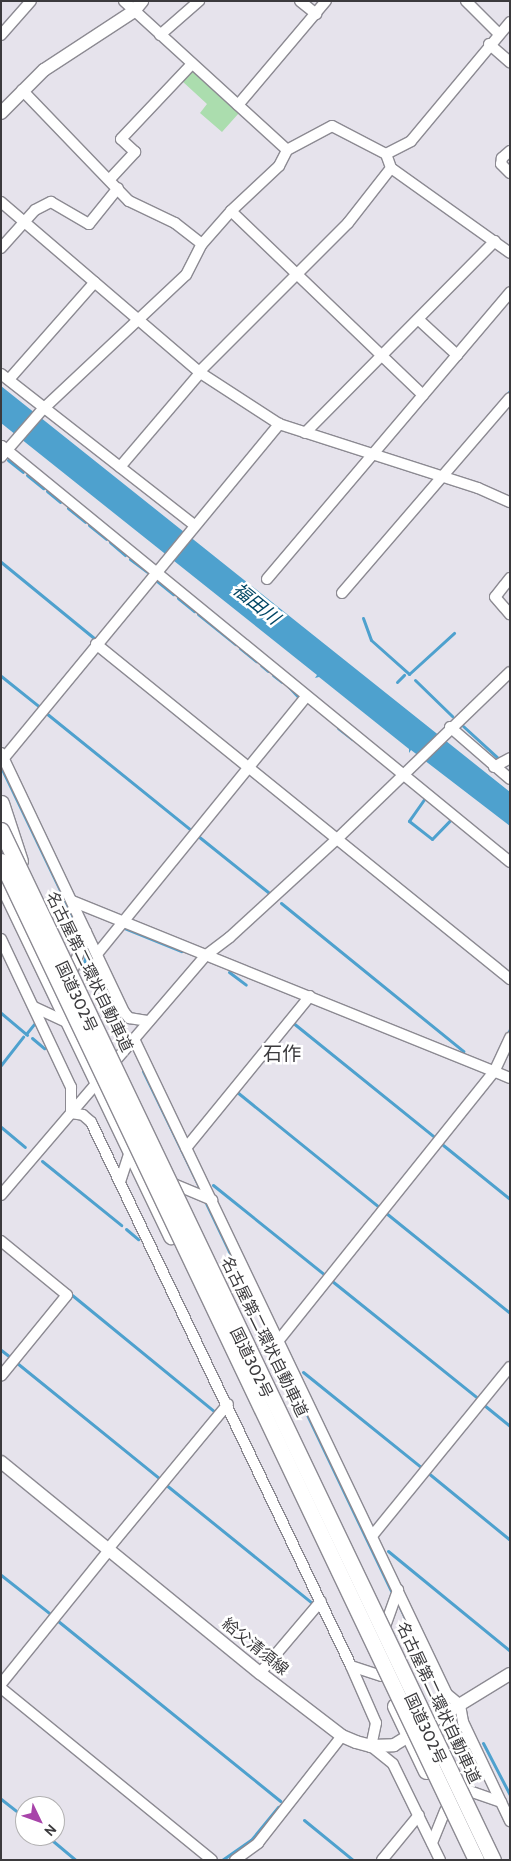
<!DOCTYPE html>
<meta charset="utf-8">
<style>
body{margin:0}
#map{position:relative;width:511px;height:1861px;overflow:hidden;background:#e6e3ec;font-family:Cabin,"Noto Sans JP",sans-serif}
div>[style]{position:absolute}
[style*='--x']{left:calc(var(--x)*1px);top:calc(var(--y)*1px);width:calc(var(--w)*1px);rotate:calc(var(--a)*1deg)}
.green>*{inset:0;background:#abddae}
.water>*{inset:0;background:#4ea1ce}
.stream>*{height:3px;margin:-1.5px;padding:0 1.5px;transform-origin:1.5px;border-radius:1.5px;background:#4ea1ce}
.roads{filter:drop-shadow(1px 0 #8c8a92) drop-shadow(-1px 0 #8c8a92) drop-shadow(0 1px #8c8a92) drop-shadow(0 -1px #8c8a92)}
.minor>*{height:10px;margin:-5px;padding:0 5px;transform-origin:5px;border-radius:5px;background:#fff}
.major>*{height:12px;margin:-6px;padding:0 6px;transform-origin:6px;border-radius:6px;background:#fff}
.highway>*{height:15px;margin:-7.5px;padding:0 7.5px;transform-origin:7.5px;border-radius:7.5px;background:#fff}
.bridges{filter:drop-shadow(1px 0 #8c8a92) drop-shadow(-1px 0 #8c8a92) drop-shadow(0 1px #8c8a92) drop-shadow(0 -1px #8c8a92)}
.highway-bridge>*{height:15px;margin:-7.5px;padding:0 7.5px;transform-origin:7.5px;border-radius:7.5px;background:#fff}
span{translate:-50% -50%;white-space:nowrap;text-align:center;line-height:1.15;-webkit-text-stroke:5px #fff;paint-order:stroke}
.street-label{font-size:16px;color:#3b3a3d}
.water-label{font-size:18px;color:#004664;font-style:italic}
.quarter-label{font-size:19px;color:#3b3a3d}
.frame{position:absolute;inset:0;border:2px solid #3b3a3d;pointer-events:none}
.north{position:absolute;left:15px;top:1796px;width:50px;height:50px;box-sizing:border-box;background:#fff;border:1px solid #b1b0b1;border-radius:50%;rotate:132deg;font-size:14px;font-weight:700;line-height:20px;text-align:center;color:#3b3a3d}
.north::after{content:'';display:block;margin:auto;width:18px;height:22px;background:#a844aa;clip-path:polygon(50% 0,100% 100%,50% 72%,0 100%)}
</style>
<div id="map">
<div class="green">
<div style="clip-path:polygon(192px 70px,239px 113px,222px 132px,200px 113px,207px 104px,182px 81px)"></div>
</div>
<div class="water">
<div style="clip-path:polygon(1px 386px,510px 792px,510px 826px,411px 750px,409px 753px,409px 749px,319px 677px,315px 678px,317px 675px,1px 423px)"></div>
</div>
<div class="stream">
<div style="--x:507;--y:394;--w:4;--a:-45"></div>
<div style="--x:8;--y:460;--w:19;--a:39"></div>
<div style="--x:27;--y:475;--w:21;--a:39"></div>
<div style="--x:47;--y:491;--w:17;--a:40"></div>
<div style="--x:68;--y:508;--w:22;--a:39"></div>
<div style="--x:89;--y:525;--w:22;--a:39"></div>
<div style="--x:110;--y:542;--w:20;--a:41"></div>
<div style="--x:130;--y:559;--w:21;--a:37"></div>
<div style="--x:1;--y:562;--w:122;--a:39.3"></div>
<div style="--x:157;--y:581;--w:21;--a:39"></div>
<div style="--x:178;--y:598;--w:21;--a:39"></div>
<div style="--x:198;--y:614;--w:48;--a:39"></div>
<div style="--x:363;--y:618;--w:23;--a:70"></div>
<div style="--x:371;--y:640;--w:51;--a:41.8"></div>
<div style="--x:409;--y:674;--w:61;--a:-42.3"></div>
<div style="--x:240;--y:648;--w:21;--a:39"></div>
<div style="--x:261;--y:665;--w:9;--a:41"></div>
<div style="--x:273;--y:675;--w:11;--a:38"></div>
<div style="--x:1;--y:676;--w:51;--a:38.7"></div>
<div style="--x:415;--y:680;--w:52;--a:44.2"></div>
<div style="--x:397;--y:682;--w:10;--a:-45"></div>
<div style="--x:288;--y:686;--w:16;--a:47"></div>
<div style="--x:46;--y:713;--w:188;--a:38.9"></div>
<div style="--x:463;--y:726;--w:49;--a:42.5"></div>
<div style="--x:338;--y:728;--w:18;--a:38"></div>
<div style="--x:1;--y:767;--w:185;--a:64.4"></div>
<div style="--x:425;--y:798;--w:28;--a:125"></div>
<div style="--x:409;--y:821;--w:29;--a:38"></div>
<div style="--x:432;--y:839;--w:28;--a:-46"></div>
<div style="--x:198;--y:836;--w:90;--a:38.7"></div>
<div style="--x:281;--y:903;--w:235;--a:39.1"></div>
<div style="--x:122;--y:927;--w:64;--a:22.1"></div>
<div style="--x:88;--y:948;--w:15;--a:62"></div>
<div style="--x:84;--y:962;--w:14;--a:-73"></div>
<div style="--x:229;--y:972;--w:21;--a:37"></div>
<div style="--x:1;--y:1013;--w:34;--a:40"></div>
<div style="--x:292;--y:1022;--w:186;--a:38.9"></div>
<div style="--x:26;--y:1034;--w:13;--a:-51"></div>
<div style="--x:32;--y:1038;--w:16;--a:40"></div>
<div style="--x:506;--y:1038;--w:10;--a:-66"></div>
<div style="--x:1;--y:1065;--w:36;--a:-52"></div>
<div style="--x:143;--y:1071;--w:131;--a:64.2"></div>
<div style="--x:237;--y:1092;--w:184;--a:39"></div>
<div style="--x:1;--y:1127;--w:31;--a:40"></div>
<div style="--x:443;--y:1145;--w:86;--a:38.9"></div>
<div style="--x:42;--y:1161;--w:102;--a:39"></div>
<div style="--x:213;--y:1185;--w:145;--a:38.8"></div>
<div style="--x:206;--y:1203;--w:429;--a:64.5"></div>
<div style="--x:386;--y:1213;--w:159;--a:38.9"></div>
<div style="--x:126;--y:1229;--w:16;--a:40"></div>
<div style="--x:332;--y:1281;--w:189;--a:38.8"></div>
<div style="--x:72;--y:1295;--w:185;--a:39.3"></div>
<div style="--x:1;--y:1350;--w:11;--a:38"></div>
<div style="--x:17;--y:1363;--w:184;--a:39"></div>
<div style="--x:303;--y:1372;--w:154;--a:38.9"></div>
<div style="--x:484;--y:1405;--w:33;--a:39"></div>
<div style="--x:427;--y:1472;--w:107;--a:39.3"></div>
<div style="--x:165;--y:1484;--w:191;--a:39"></div>
<div style="--x:388;--y:1551;--w:158;--a:39.3"></div>
<div style="--x:1;--y:1575;--w:66;--a:38.3"></div>
<div style="--x:399;--y:1605;--w:99;--a:65"></div>
<div style="--x:58;--y:1621;--w:286;--a:39"></div>
<div style="--x:483;--y:1743;--w:59;--a:62.6"></div>
<div style="--x:1;--y:1799;--w:31;--a:38"></div>
<div style="--x:304;--y:1820;--w:63;--a:39.2"></div>
<div style="--x:47;--y:1836;--w:38;--a:40"></div>
<div style="--x:222;--y:1860;--w:35;--a:-35"></div>
<div style="--x:251;--y:1840;--w:43;--a:-50.7"></div>
</div>
<div class="roads">
<div class="minor">
<div style="--x:124;--y:1;--w:221;--a:42.4"></div>
<div style="--x:300;--y:1;--w:21;--a:39"></div>
<div style="--x:466;--y:1;--w:45;--a:45"></div>
<div style="--x:1;--y:35;--w:45;--a:-48.6"></div>
<div style="--x:160;--y:35;--w:52;--a:-41.1"></div>
<div style="--x:489;--y:44;--w:28;--a:41"></div>
<div style="--x:22;--y:90;--w:154;--a:46.1"></div>
<div style="--x:129;--y:201;--w:51;--a:25.6"></div>
<div style="--x:175;--y:223;--w:34;--a:38"></div>
<div style="--x:238;--y:105;--w:136;--a:-49.8"></div>
<div style="--x:510;--y:151;--w:11;--a:139"></div>
<div style="--x:502;--y:158;--w:6;--a:99"></div>
<div style="--x:501;--y:164;--w:13;--a:45"></div>
<div style="--x:386;--y:154;--w:28;--a:-27"></div>
<div style="--x:411;--y:141;--w:155;--a:-50.2"></div>
<div style="--x:391;--y:168;--w:146;--a:35.5"></div>
<div style="--x:110;--y:179;--w:37;--a:-47"></div>
<div style="--x:135;--y:152;--w:19;--a:-137"></div>
<div style="--x:121;--y:139;--w:103;--a:-46.6"></div>
<div style="--x:1;--y:202;--w:261;--a:40.6"></div>
<div style="--x:199;--y:372;--w:95;--a:33"></div>
<div style="--x:279;--y:424;--w:209;--a:17.8"></div>
<div style="--x:478;--y:488;--w:35;--a:24"></div>
<div style="--x:231;--y:211;--w:266;--a:43.8"></div>
<div style="--x:1;--y:248;--w:51;--a:-48.2"></div>
<div style="--x:35;--y:210;--w:18;--a:-27"></div>
<div style="--x:51;--y:202;--w:44;--a:30.1"></div>
<div style="--x:89;--y:224;--w:46;--a:-51.1"></div>
<div style="--x:419;--y:320;--w:52;--a:42.6"></div>
<div style="--x:1;--y:374;--w:245;--a:38"></div>
<div style="--x:12;--y:376;--w:125;--a:-48.6"></div>
<div style="--x:305;--y:433;--w:270;--a:-45.3"></div>
<div style="--x:2;--y:446;--w:657;--a:39.31"></div>
<div style="--x:1;--y:457;--w:62;--a:-48.9"></div>
<div style="--x:42;--y:410;--w:197;--a:-43.2"></div>
<div style="--x:186;--y:275;--w:35;--a:-63"></div>
<div style="--x:202;--y:244;--w:44;--a:-48.7"></div>
<div style="--x:231;--y:211;--w:66;--a:-43.2"></div>
<div style="--x:279;--y:166;--w:18;--a:-63"></div>
<div style="--x:287;--y:150;--w:51;--a:-28.1"></div>
<div style="--x:332;--y:126;--w:61;--a:27.4"></div>
<div style="--x:386;--y:154;--w:15;--a:70"></div>
<div style="--x:391;--y:168;--w:70;--a:128"></div>
<div style="--x:348;--y:223;--w:211;--a:135"></div>
<div style="--x:120;--y:467;--w:123;--a:-49.6"></div>
<div style="--x:510;--y:578;--w:24;--a:128"></div>
<div style="--x:495;--y:597;--w:23;--a:49"></div>
<div style="--x:267;--y:579;--w:376;--a:-49.7"></div>
<div style="--x:342;--y:593;--w:257;--a:-49.3"></div>
<div style="--x:96;--y:644;--w:533;--a:38.98"></div>
<div style="--x:450;--y:727;--w:79;--a:40.9"></div>
<div style="--x:1;--y:753;--w:287;--a:64.6"></div>
<div style="--x:124;--y:1012;--w:8;--a:50"></div>
<div style="--x:129;--y:1018;--w:20;--a:9"></div>
<div style="--x:4;--y:758;--w:433;--a:-50.5"></div>
<div style="--x:494;--y:767;--w:18;--a:-29"></div>
<div style="--x:72;--y:901;--w:472;--a:22"></div>
<div style="--x:1;--y:939;--w:164;--a:64.7"></div>
<div style="--x:71;--y:1087;--w:26;--a:90"></div>
<div style="--x:71;--y:1113;--w:12;--a:9"></div>
<div style="--x:83;--y:1115;--w:11;--a:41"></div>
<div style="--x:91;--y:1122;--w:603;--a:64.45"></div>
<div style="--x:351;--y:1666;--w:62;--a:66.3"></div>
<div style="--x:376;--y:1723;--w:24;--a:102"></div>
<div style="--x:371;--y:1746;--w:28;--a:39"></div>
<div style="--x:393;--y:1764;--w:107;--a:63.9"></div>
<div style="--x:97;--y:954;--w:331;--a:-50.9"></div>
<div style="--x:70;--y:978;--w:49;--a:-70.8"></div>
<div style="--x:34;--y:1007;--w:38;--a:25"></div>
<div style="--x:134;--y:1039;--w:726;--a:64.46"></div>
<div style="--x:447;--y:1694;--w:17;--a:40"></div>
<div style="--x:460;--y:1705;--w:17;--a:80"></div>
<div style="--x:463;--y:1722;--w:110;--a:64.6"></div>
<div style="--x:110;--y:1067;--w:146;--a:-49.4"></div>
<div style="--x:205;--y:956;--w:31;--a:-37"></div>
<div style="--x:230;--y:937;--w:145;--a:-42.5"></div>
<div style="--x:337;--y:839;--w:240;--a:-44"></div>
<div style="--x:186;--y:1148;--w:196;--a:-50.8"></div>
<div style="--x:120;--y:1182;--w:33;--a:-72"></div>
<div style="--x:169;--y:1182;--w:47;--a:22.7"></div>
<div style="--x:1;--y:1195;--w:154;--a:-49.5"></div>
<div style="--x:1;--y:1241;--w:85;--a:39.3"></div>
<div style="--x:67;--y:1295;--w:104;--a:129.2"></div>
<div style="--x:279;--y:1340;--w:344;--a:-51.3"></div>
<div style="--x:494;--y:1072;--w:38;--a:-65"></div>
<div style="--x:372;--y:1536;--w:218;--a:-50.8"></div>
<div style="--x:108;--y:1549;--w:188;--a:-50.4"></div>
<div style="--x:383;--y:1632;--w:45;--a:-70.3"></div>
<div style="--x:351;--y:1666;--w:32;--a:18"></div>
<div style="--x:260;--y:1673;--w:94;--a:-49.7"></div>
<div style="--x:1;--y:1684;--w:172;--a:-51.1"></div>
<div style="--x:1;--y:1688;--w:272;--a:39.2"></div>
<div style="--x:455;--y:1786;--w:49;--a:19.2"></div>
<div style="--x:432;--y:1843;--w:35;--a:-68"></div>
<div style="--x:235;--y:1860;--w:29;--a:-36"></div>
<div style="--x:258;--y:1843;--w:136;--a:-51.9"></div>
<div style="--x:382;--y:1860;--w:58;--a:-50.6"></div>
</div>
<div class="major">
<div style="--x:1;--y:113;--w:61;--a:-45"></div>
<div style="--x:44;--y:70;--w:108;--a:-33.2"></div>
<div style="--x:134;--y:11;--w:13;--a:-51"></div>
<div style="--x:1;--y:1462;--w:334;--a:39.2"></div>
<div style="--x:260;--y:1673;--w:103;--a:37.5"></div>
<div style="--x:342;--y:1736;--w:15;--a:23"></div>
<div style="--x:356;--y:1742;--w:16;--a:15"></div>
<div style="--x:371;--y:1746;--w:23;--a:-2"></div>
<div style="--x:394;--y:1745;--w:136;--a:-31.5"></div>
</div>
<div class="highway">
<div style="--x:1;--y:803;--w:61;--a:71.9"></div>
<div style="--x:1;--y:881;--w:394;--a:64.4"></div>
<div style="--x:395;--y:1706;--w:72;--a:64.5"></div>
</div>
</div>
<div class="bridges">
<div class="highway-bridge">
<div style="--x:1;--y:830;--w:1141;--a:64.47"></div>
<div style="--x:1;--y:861;--w:1106;--a:64.57"></div>
</div>
</div>
<div class="street-label">
<span style="left:89px;top:972px;rotate:64deg">名古屋第二環状自動車道</span>
<span style="left:76px;top:997px;rotate:65deg">国道302号</span>
<span style="left:264px;top:1337px;rotate:64deg">名古屋第二環状自動車道</span>
<span style="left:251px;top:1363px;rotate:64deg">国道302号</span>
<span style="left:255px;top:1647px;rotate:39deg">給父清須線</span>
<span style="left:438px;top:1703px;rotate:65deg">名古屋第二環状自動車道</span>
<span style="left:425px;top:1729px;rotate:65deg">国道302号</span>
</div>
<div class="water-label">
<span style="left:256px;top:604px;rotate:39deg">福田川</span>
</div>
<div class="quarter-label">
<span style="left:282px;top:1054px">石作</span>
</div>
<div class="frame"></div>
<div class="north">N</div>
</div>
